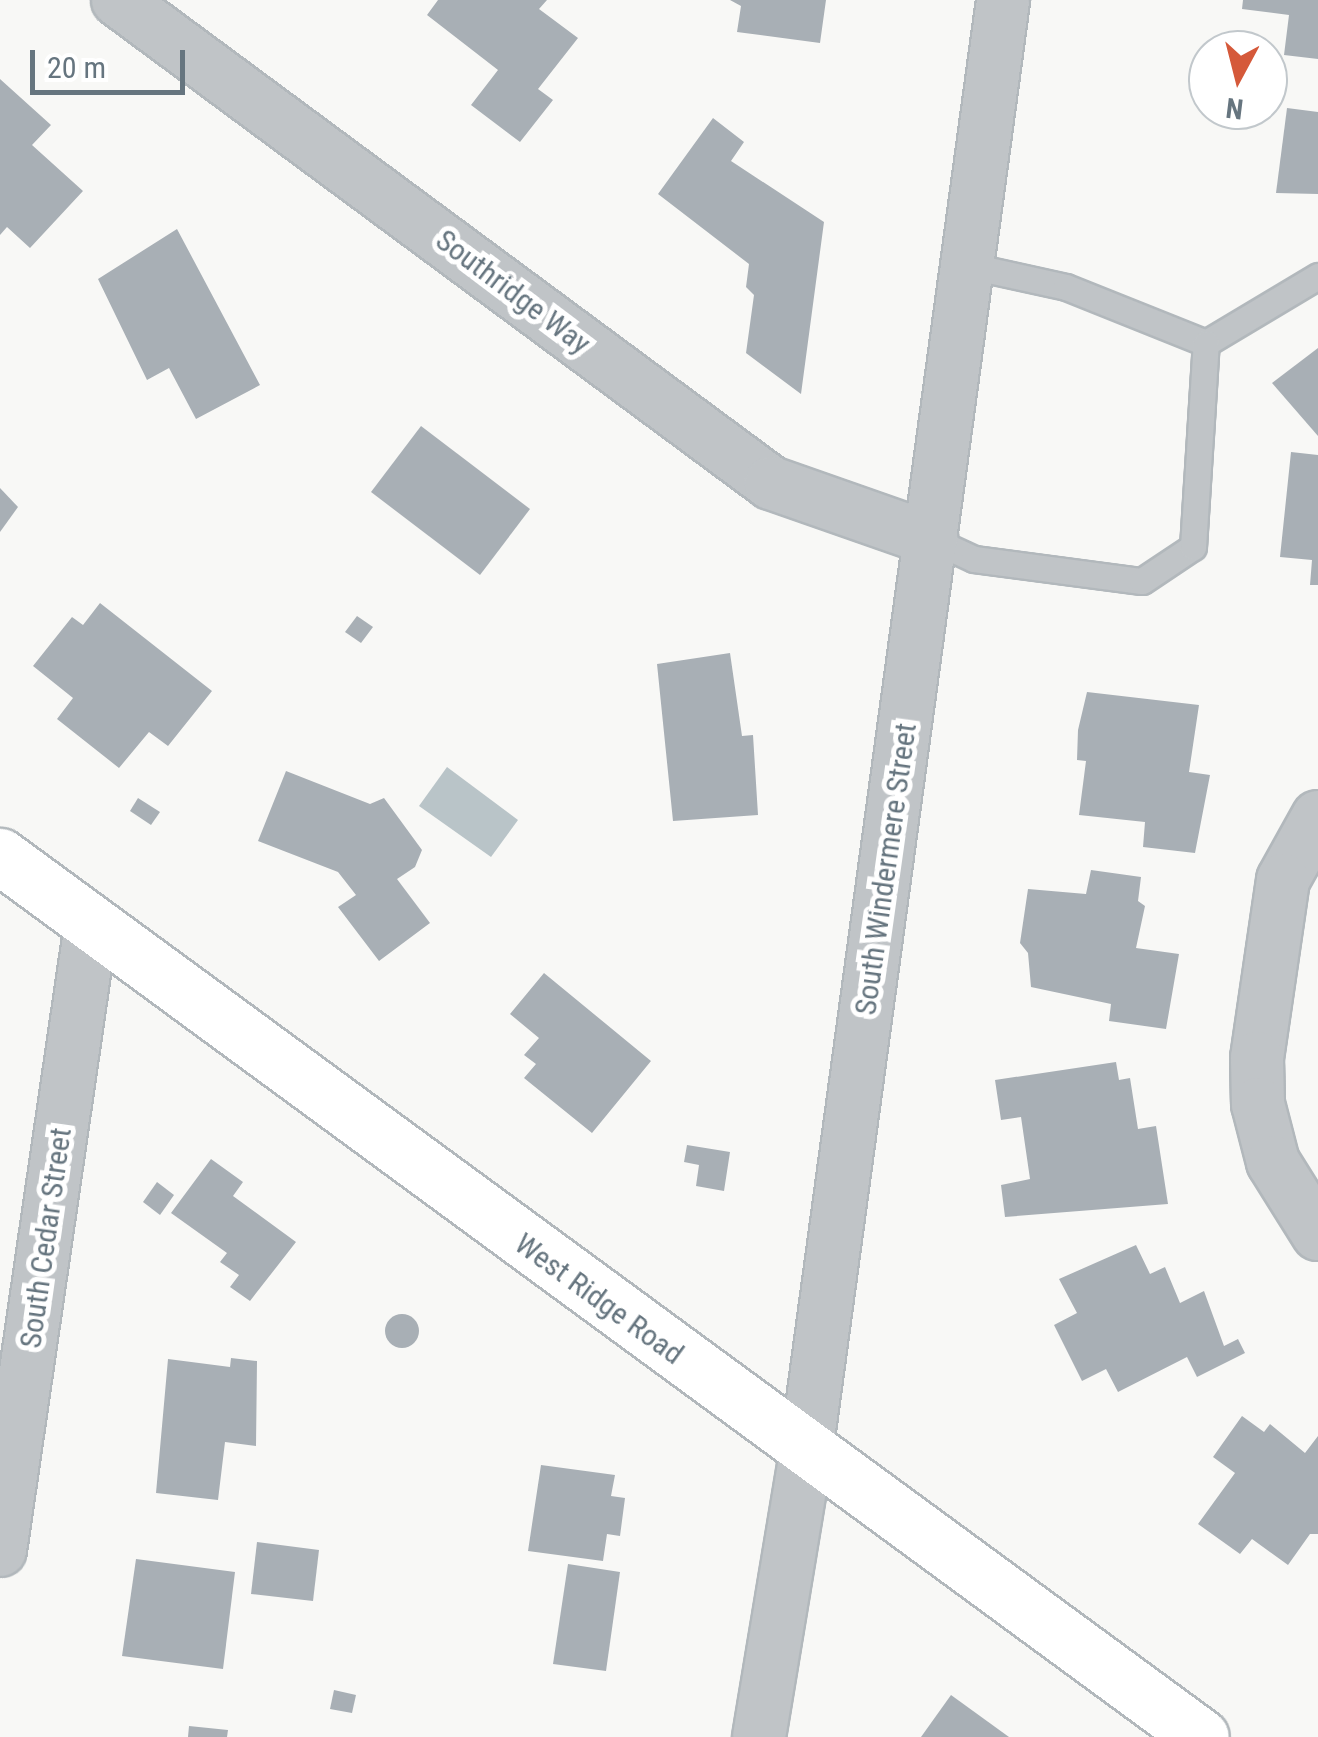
<!DOCTYPE html>
<style>
body{margin:0}
#map{position:relative;width:1318px;height:1737px;overflow:hidden;background:#f8f8f6;font-family:"Roboto Condensed",sans-serif}
div>[style]{position:absolute}
[style*='--x']{left:calc(var(--x)*1px);top:calc(var(--y)*1px);width:calc(var(--w)*1px);rotate:calc(var(--a)*1deg)}
.water>*{inset:0;background:#b9c4c8}
.building>*{inset:0;background:#a8afb5}
.round{border-radius:50%}
.roads{filter:drop-shadow(2px 0 #b2b8bc) drop-shadow(-2px 0 #b2b8bc) drop-shadow(0 2px #b2b8bc) drop-shadow(0 -2px #b2b8bc)}
.lane>*{height:25px;margin:-12.5px;padding:0 12.5px;transform-origin:12.5px;border-radius:12.5px;background:#c0c4c7}
.street>*{height:52px;margin:-26px;padding:0 26px;transform-origin:26px;border-radius:26px;background:#c0c4c7}
.secondary>*{height:55px;margin:-27.5px;padding:0 27.5px;transform-origin:27.5px;border-radius:27.5px;background:#fff}
span{translate:-50% -50%;white-space:nowrap;text-align:center;line-height:1.15;-webkit-text-stroke:10px #fff;paint-order:stroke}
.street-label{font-size:30px;color:#66757f}
.north{position:absolute;left:1188px;top:30px;width:100px;height:100px;box-sizing:border-box;background:#fff;border:2px solid #c2c8cc;border-radius:50%;rotate:187deg;font-size:28px;font-weight:700;line-height:40px;text-align:center;color:#66757f}
.north::after{content:'';display:block;margin:auto;width:35px;height:45px;background:#d5593a;clip-path:polygon(50% 0,100% 100%,50% 72%,0 100%)}
.scale{position:absolute;left:30px;top:50px;width:155px;height:45px;box-sizing:border-box;border:5px solid #66757f;border-top:0;padding-left:12px;font-size:30px;line-height:35px;white-space:nowrap;color:#66757f;-webkit-text-stroke:8px #fff;paint-order:stroke}
</style>
<div id="map">
<div class="water">
<div style="clip-path:polygon(447px 767px,518px 820px,491px 857px,419px 806px)"></div>
</div>
<div class="building">
<div style="clip-path:polygon(438px 0,547px 0,539px 9px,578px 38px,538px 89px,553px 100px,520px 142px,471px 105px,498px 70px,427px 15px)"></div>
<div style="clip-path:polygon(730px 0,826px 0,820px 43px,737px 32px,741px 6px)"></div>
<div style="clip-path:polygon(1243px 0,1318px 0,1318px 59px,1284px 55px,1289px 15px,1242px 9px)"></div>
<div style="clip-path:polygon(0 79px,51px 125px,32px 145px,83px 191px,30px 248px,7px 227px,0 235px)"></div>
<div style="clip-path:polygon(1287px 108px,1318px 112px,1318px 194px,1276px 193px)"></div>
<div style="clip-path:polygon(713px 118px,744px 142px,731px 161px,824px 222px,801px 394px,746px 353px,754px 295px,746px 287px,749px 264px,658px 194px)"></div>
<div style="clip-path:polygon(177px 229px,260px 385px,196px 419px,169px 368px,147px 380px,98px 279px)"></div>
<div style="clip-path:polygon(1318px 348px,1318px 436px,1272px 383px)"></div>
<div style="clip-path:polygon(421px 426px,530px 509px,480px 575px,371px 492px)"></div>
<div style="clip-path:polygon(1291px 452px,1318px 455px,1318px 585px,1310px 585px,1312px 560px,1280px 557px)"></div>
<div style="clip-path:polygon(0 488px,18px 507px,0 532px)"></div>
<div style="clip-path:polygon(100px 603px,212px 691px,168px 746px,149px 732px,119px 768px,57px 719px,73px 698px,33px 666px,72px 617px,83px 625px)"></div>
<div style="clip-path:polygon(357px 616px,373px 627px,361px 643px,345px 632px)"></div>
<div style="clip-path:polygon(730px 653px,742px 736px,753px 735px,758px 815px,673px 821px,657px 664px)"></div>
<div style="clip-path:polygon(1087px 692px,1199px 705px,1189px 772px,1210px 775px,1195px 853px,1143px 847px,1145px 822px,1079px 815px,1086px 761px,1077px 760px,1078px 730px)"></div>
<div style="clip-path:polygon(286px 771px,370px 804px,384px 798px,422px 850px,415px 867px,397px 879px,430px 923px,379px 961px,338px 907px,356px 895px,338px 872px,258px 841px)"></div>
<div style="clip-path:polygon(138px 798px,160px 812px,151px 825px,130px 811px)"></div>
<div style="clip-path:polygon(1091px 870px,1141px 877px,1138px 901px,1145px 906px,1136px 948px,1179px 954px,1166px 1029px,1109px 1021px,1111px 1004px,1031px 987px,1028px 953px,1020px 943px,1028px 889px,1086px 894px)"></div>
<div style="clip-path:polygon(544px 973px,651px 1061px,592px 1133px,524px 1078px,536px 1064px,524px 1055px,539px 1038px,510px 1014px)"></div>
<div style="clip-path:polygon(1116px 1062px,1119px 1080px,1130px 1078px,1138px 1129px,1156px 1126px,1168px 1204px,1005px 1217px,1001px 1185px,1030px 1179px,1021px 1117px,1001px 1120px,995px 1080px)"></div>
<div style="clip-path:polygon(687px 1145px,730px 1152px,724px 1191px,696px 1186px,699px 1165px,684px 1162px)"></div>
<div style="clip-path:polygon(211px 1159px,243px 1182px,233px 1196px,296px 1242px,250px 1301px,230px 1287px,239px 1275px,220px 1262px,227px 1253px,171px 1213px)"></div>
<div style="clip-path:polygon(157px 1182px,174px 1195px,160px 1215px,143px 1202px)"></div>
<div style="clip-path:polygon(1136px 1245px,1150px 1274px,1165px 1267px,1180px 1303px,1204px 1291px,1224px 1346px,1238px 1339px,1245px 1353px,1197px 1377px,1187px 1357px,1118px 1392px,1106px 1369px,1082px 1381px,1054px 1325px,1077px 1313px,1059px 1279px)"></div>
<div class="round" style="left:385px;top:1314px;width:34px;height:34px"></div>
<div style="clip-path:polygon(231px 1358px,257px 1361px,256px 1446px,225px 1442px,218px 1500px,156px 1493px,168px 1359px,230px 1367px)"></div>
<div style="clip-path:polygon(1242px 1416px,1264px 1432px,1270px 1424px,1305px 1453px,1318px 1436px,1318px 1534px,1310px 1534px,1288px 1565px,1252px 1539px,1240px 1554px,1198px 1524px,1235px 1473px,1213px 1457px)"></div>
<div style="clip-path:polygon(541px 1465px,615px 1475px,611px 1496px,625px 1498px,620px 1536px,607px 1534px,603px 1561px,528px 1551px)"></div>
<div style="clip-path:polygon(257px 1542px,319px 1550px,313px 1601px,251px 1594px)"></div>
<div style="clip-path:polygon(136px 1559px,235px 1572px,223px 1669px,122px 1656px)"></div>
<div style="clip-path:polygon(568px 1564px,620px 1572px,606px 1671px,553px 1664px)"></div>
<div style="clip-path:polygon(334px 1690px,356px 1695px,352px 1713px,330px 1709px)"></div>
<div style="clip-path:polygon(951px 1695px,1009px 1737px,921px 1737px)"></div>
<div style="clip-path:polygon(189px 1726px,228px 1730px,227px 1737px,188px 1737px)"></div>
</div>
<div class="roads">
<div class="lane">
<div style="--x:966;--y:265;--w:102;--a:12.4"></div>
<div style="--x:1066;--y:287;--w:151;--a:21.8"></div>
<div style="--x:1206;--y:343;--w:131;--a:-30.9"></div>
<div style="--x:931;--y:539;--w:47;--a:24.9"></div>
<div style="--x:974;--y:559;--w:169;--a:7.5"></div>
<div style="--x:1142;--y:581;--w:61;--a:-33.7"></div>
<div style="--x:1193;--y:547;--w:204;--a:-86.4"></div>
</div>
<div class="street">
<div style="--x:118;--y:0;--w:812;--a:36.49"></div>
<div style="--x:771;--y:483;--w:170;--a:19.3"></div>
<div style="--x:1318;--y:817;--w:72;--a:119.1"></div>
<div style="--x:1283;--y:880;--w:180;--a:98.3"></div>
<div style="--x:1257;--y:1058;--w:46;--a:88.8"></div>
<div style="--x:1258;--y:1104;--w:60;--a:75.5"></div>
<div style="--x:1273;--y:1162;--w:85;--a:58"></div>
<div style="--x:0;--y:1550;--w:632;--a:-81.72"></div>
<div style="--x:759;--y:1737;--w:289;--a:-80.6"></div>
<div style="--x:806;--y:1452;--w:1465;--a:-82.27"></div>
</div>
<div class="secondary">
<div style="--x:0;--y:856;--w:1489;--a:36.26"></div>
</div>
</div>
<div class="street-label">
<span style="left:513px;top:292px;rotate:37deg">Southridge Way</span>
<span style="left:886px;top:869px;rotate:-82deg">South Windermere Street</span>
<span style="left:46px;top:1238px;rotate:-82deg">South Cedar Street</span>
<span style="left:599px;top:1299px;rotate:36deg">West Ridge Road</span>
</div>
<div class="north">N</div>
<div class="scale">20 m</div>
</div>
